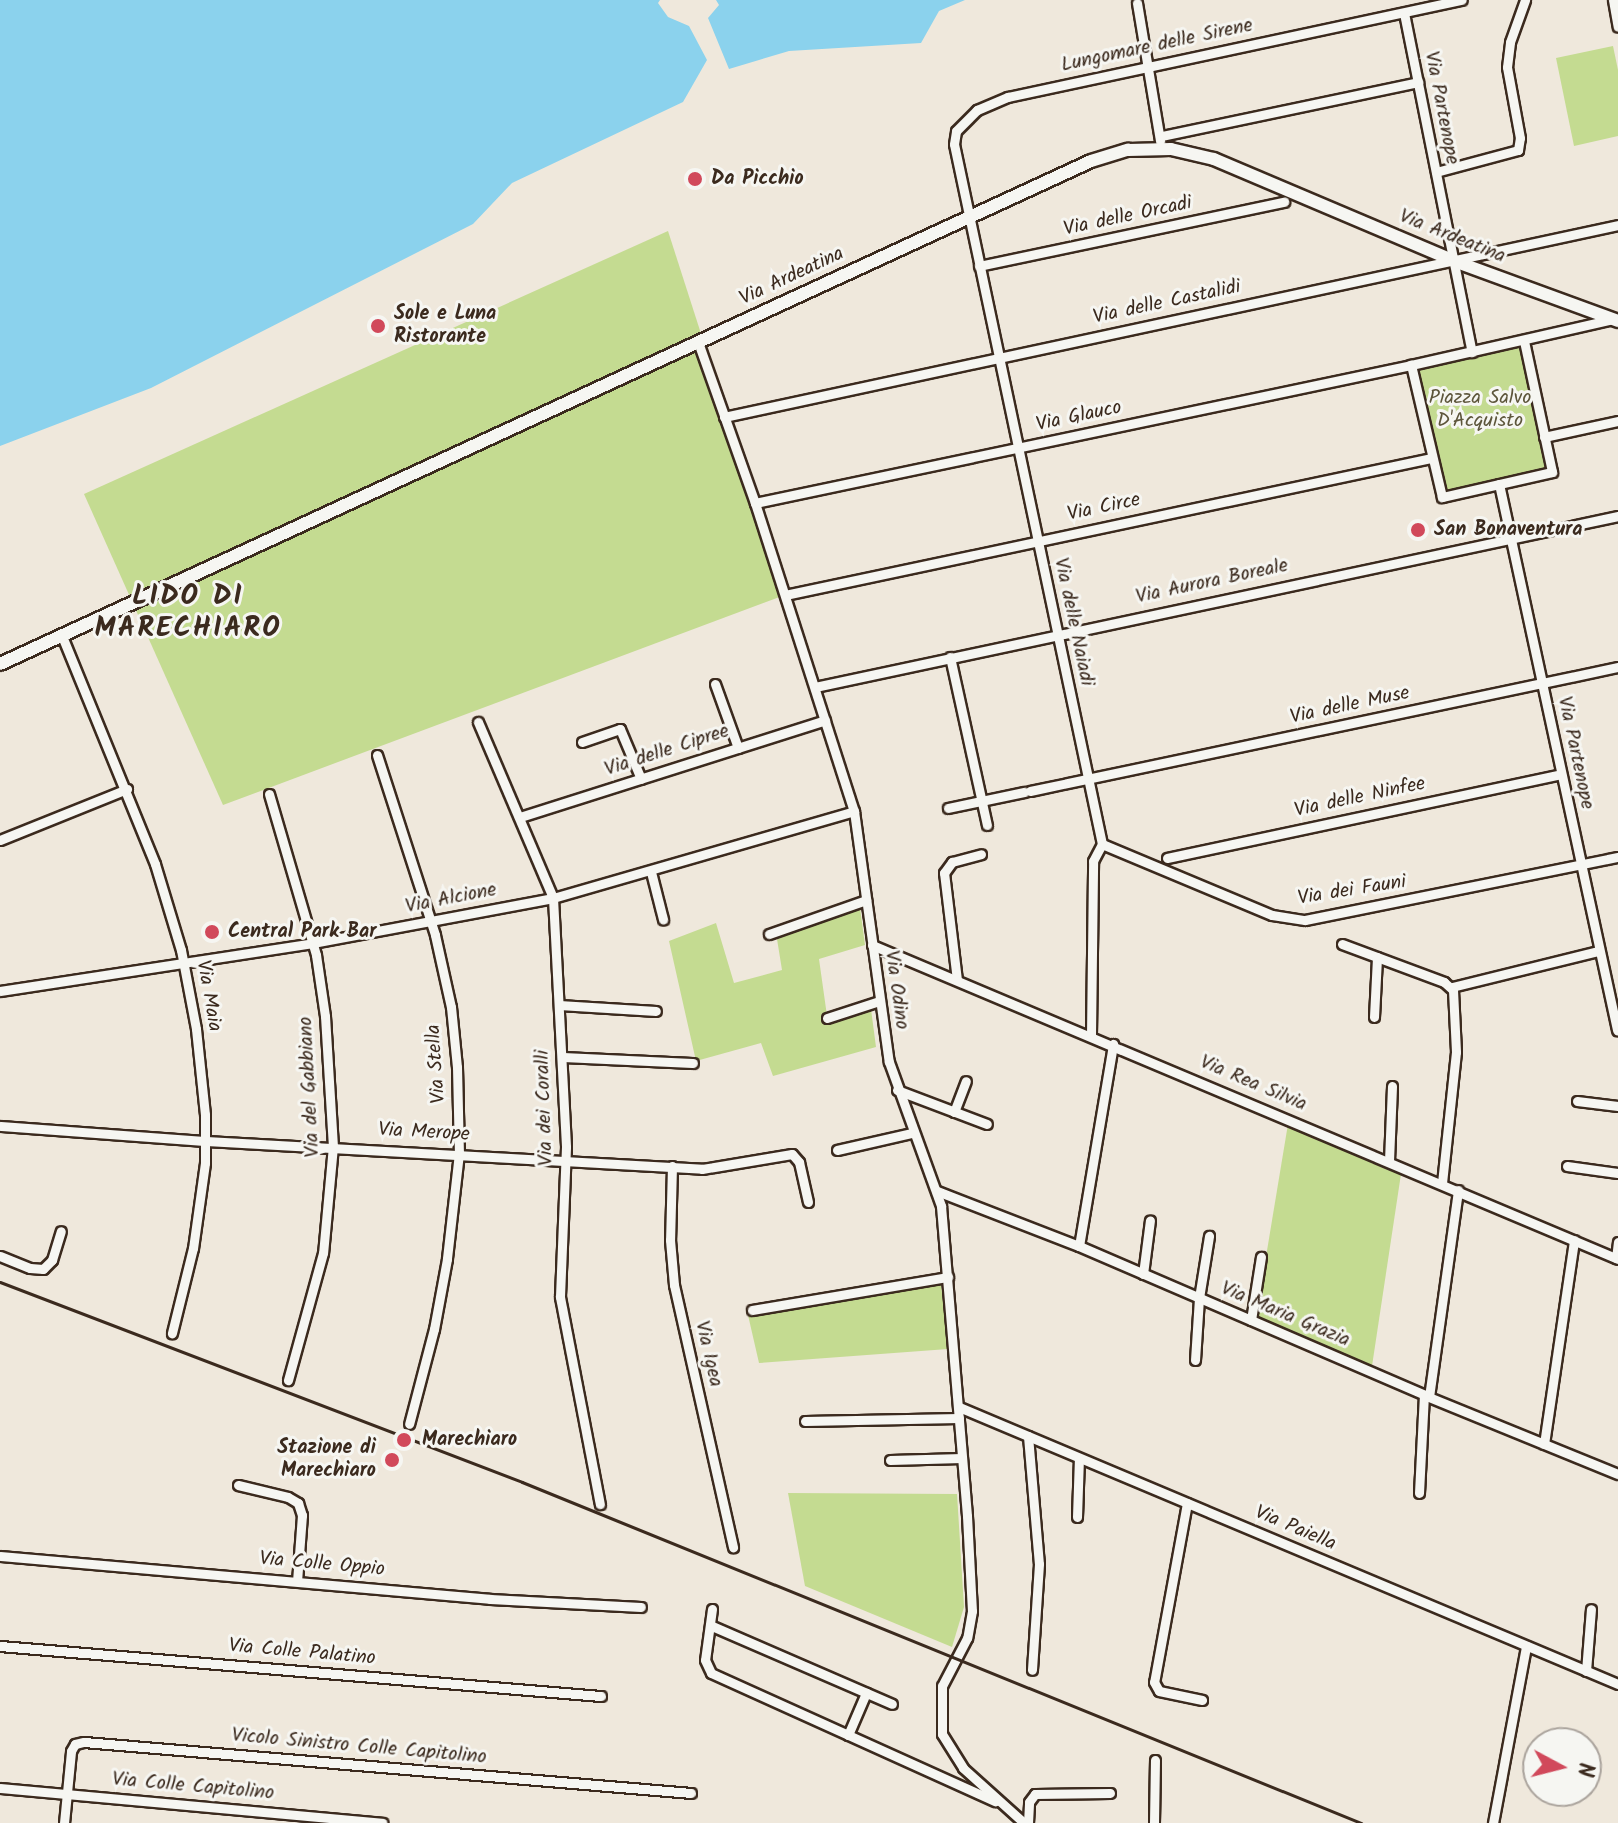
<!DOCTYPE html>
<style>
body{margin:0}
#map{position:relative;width:1618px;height:1823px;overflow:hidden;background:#efe8dc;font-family:Kalam,sans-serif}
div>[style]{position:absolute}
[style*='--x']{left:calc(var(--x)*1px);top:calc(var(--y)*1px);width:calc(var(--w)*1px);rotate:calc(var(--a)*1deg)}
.green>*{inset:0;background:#c4db91}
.water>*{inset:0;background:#8bd2ed}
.roads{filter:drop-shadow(2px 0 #3b2a1e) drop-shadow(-2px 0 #3b2a1e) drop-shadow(0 2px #3b2a1e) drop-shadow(0 -2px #3b2a1e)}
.street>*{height:9px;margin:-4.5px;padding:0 4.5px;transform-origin:4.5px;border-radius:4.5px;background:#f6f6f2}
.secondary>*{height:12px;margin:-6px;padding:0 6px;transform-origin:6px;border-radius:6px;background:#f6f6f2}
.rail>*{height:3px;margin:-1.5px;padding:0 1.5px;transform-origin:1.5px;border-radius:1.5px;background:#3b2a1e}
.dots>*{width:22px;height:22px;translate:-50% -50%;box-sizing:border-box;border:4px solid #f6f6f2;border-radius:50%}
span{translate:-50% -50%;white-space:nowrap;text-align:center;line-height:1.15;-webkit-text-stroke:6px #f6f6f2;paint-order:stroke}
.street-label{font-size:20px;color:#3b2a1e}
.poi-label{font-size:20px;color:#3b2a1e;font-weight:700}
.left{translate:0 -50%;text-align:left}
.right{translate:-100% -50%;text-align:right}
.park-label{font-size:20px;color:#5d563b}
.district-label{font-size:28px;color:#3b2a1e;font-weight:700;letter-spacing:2px}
.north{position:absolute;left:1522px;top:1727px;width:80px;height:80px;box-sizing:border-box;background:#f6f6f2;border:2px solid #aba49d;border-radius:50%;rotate:97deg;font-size:22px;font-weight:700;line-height:32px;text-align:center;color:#3b2a1e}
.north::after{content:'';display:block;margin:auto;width:28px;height:36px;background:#d1495b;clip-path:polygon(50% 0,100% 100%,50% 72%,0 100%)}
</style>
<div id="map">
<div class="green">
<div style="clip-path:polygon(1613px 46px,1618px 70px,1618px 136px,1574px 146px,1556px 58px)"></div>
<div style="clip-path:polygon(668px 231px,785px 595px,223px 805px,84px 494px)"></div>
<div style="clip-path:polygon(1524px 341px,1552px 472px,1442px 497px,1411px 365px)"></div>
<div style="clip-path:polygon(860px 908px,865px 945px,819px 959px,828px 1023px,871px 1009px,876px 1047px,773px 1076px,761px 1043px,696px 1061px,669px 941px,716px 923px,734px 983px,782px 970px,777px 939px)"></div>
<div style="clip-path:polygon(1288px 1124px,1401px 1174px,1372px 1366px,1256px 1317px)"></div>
<div style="clip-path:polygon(941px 1284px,948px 1349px,759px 1363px,748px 1315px)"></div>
<div style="clip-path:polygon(788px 1493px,957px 1494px,964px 1607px,952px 1647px,805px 1586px)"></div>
</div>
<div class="water">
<div style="clip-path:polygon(0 0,660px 0,658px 3px,668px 17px,689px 26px,707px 60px,683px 102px,512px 183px,473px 224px,151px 388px,0 446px)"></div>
<div style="clip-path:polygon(716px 0,965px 0,939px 11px,921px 43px,789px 51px,729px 69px,708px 18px,719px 5px)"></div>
</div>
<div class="roads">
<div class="street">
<div style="--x:1613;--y:0;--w:27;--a:80"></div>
<div style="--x:1137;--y:3;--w:140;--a:80.5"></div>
<div style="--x:1404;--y:13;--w:346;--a:78.7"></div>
<div style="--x:1162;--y:136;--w:262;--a:-11.9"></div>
<div style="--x:1436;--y:172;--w:85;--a:-15"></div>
<div style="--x:1518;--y:150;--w:12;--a:-81"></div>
<div style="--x:1520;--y:138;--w:72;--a:-100.4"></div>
<div style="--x:1507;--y:67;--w:25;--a:-83"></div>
<div style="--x:1510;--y:42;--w:45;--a:-70.3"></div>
<div style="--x:979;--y:266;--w:312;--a:-11.9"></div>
<div style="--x:1524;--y:341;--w:134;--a:77.9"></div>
<div style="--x:1552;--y:472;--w:113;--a:167.2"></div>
<div style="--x:1442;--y:497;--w:136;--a:-103.2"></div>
<div style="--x:1411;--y:365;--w:207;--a:-12.8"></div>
<div style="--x:698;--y:342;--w:171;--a:70.5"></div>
<div style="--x:755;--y:503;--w:324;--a:72.2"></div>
<div style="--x:854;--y:811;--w:253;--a:82.1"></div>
<div style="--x:889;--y:1062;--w:153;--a:70.1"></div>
<div style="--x:941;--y:1206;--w:311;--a:85.2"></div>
<div style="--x:967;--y:1516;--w:95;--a:87"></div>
<div style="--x:972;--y:1611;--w:27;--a:100"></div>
<div style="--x:967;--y:1638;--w:54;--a:117.5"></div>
<div style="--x:942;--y:1686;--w:48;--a:90"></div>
<div style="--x:942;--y:1734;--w:40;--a:58"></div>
<div style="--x:963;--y:1768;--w:82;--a:42"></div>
<div style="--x:724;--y:417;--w:914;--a:-12.12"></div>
<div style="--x:1544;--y:437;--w:76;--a:-12.2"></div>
<div style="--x:1499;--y:484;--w:559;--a:77.8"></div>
<div style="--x:755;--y:503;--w:670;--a:-11.88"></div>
<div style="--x:785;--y:595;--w:660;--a:-11.97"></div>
<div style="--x:62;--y:636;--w:246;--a:67.8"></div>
<div style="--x:155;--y:864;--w:90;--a:73.2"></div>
<div style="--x:181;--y:950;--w:80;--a:79.2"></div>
<div style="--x:196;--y:1029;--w:86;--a:84"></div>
<div style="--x:205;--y:1115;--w:48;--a:90"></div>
<div style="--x:205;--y:1163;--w:86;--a:98"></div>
<div style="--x:193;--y:1248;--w:88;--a:103.9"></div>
<div style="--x:950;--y:657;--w:172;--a:77.6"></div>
<div style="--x:715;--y:684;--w:68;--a:70.2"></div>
<div style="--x:815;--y:687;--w:821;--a:-12.02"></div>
<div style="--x:478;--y:722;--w:191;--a:66.9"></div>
<div style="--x:553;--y:898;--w:249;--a:87"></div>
<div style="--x:566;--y:1147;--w:150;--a:92.3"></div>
<div style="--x:560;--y:1297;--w:211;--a:79.1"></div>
<div style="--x:582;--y:742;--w:40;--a:-18.9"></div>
<div style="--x:620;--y:729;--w:54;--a:67.2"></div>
<div style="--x:377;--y:755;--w:189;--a:72.1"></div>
<div style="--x:435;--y:935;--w:74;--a:77.5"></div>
<div style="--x:451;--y:1007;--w:60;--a:84.3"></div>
<div style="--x:457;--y:1067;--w:86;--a:88.7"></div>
<div style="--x:459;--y:1153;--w:107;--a:96.5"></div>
<div style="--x:447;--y:1259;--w:71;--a:100.5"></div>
<div style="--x:434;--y:1329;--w:98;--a:104.7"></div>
<div style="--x:1030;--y:791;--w:601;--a:-11.91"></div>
<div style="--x:269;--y:794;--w:168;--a:73.7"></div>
<div style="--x:316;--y:955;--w:62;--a:81.6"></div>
<div style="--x:325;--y:1016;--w:130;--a:86.5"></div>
<div style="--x:333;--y:1146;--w:107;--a:95.3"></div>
<div style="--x:323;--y:1253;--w:132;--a:105.4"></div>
<div style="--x:948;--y:808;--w:78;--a:-11.9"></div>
<div style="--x:520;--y:817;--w:320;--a:-17.6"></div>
<div style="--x:0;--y:840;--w:137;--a:-21.9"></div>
<div style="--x:1102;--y:844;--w:184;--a:22.7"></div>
<div style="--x:1272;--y:915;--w:33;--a:9"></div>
<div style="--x:1305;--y:920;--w:319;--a:-11.4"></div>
<div style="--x:1167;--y:858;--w:403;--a:-12"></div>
<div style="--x:651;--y:872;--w:49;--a:75.7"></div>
<div style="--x:769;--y:934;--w:103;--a:-19.3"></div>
<div style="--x:1342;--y:944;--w:109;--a:20.4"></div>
<div style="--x:1444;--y:982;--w:12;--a:42"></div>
<div style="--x:1453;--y:990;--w:62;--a:87.2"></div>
<div style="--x:1456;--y:1052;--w:132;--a:96.1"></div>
<div style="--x:872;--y:945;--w:809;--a:22.83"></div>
<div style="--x:957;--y:980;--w:108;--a:-96.9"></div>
<div style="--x:944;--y:873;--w:14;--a:-54"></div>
<div style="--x:952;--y:862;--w:30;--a:-15"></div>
<div style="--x:1452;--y:987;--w:151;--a:-13.8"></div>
<div style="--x:0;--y:991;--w:317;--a:-8.7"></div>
<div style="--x:313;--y:943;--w:244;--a:-10.6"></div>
<div style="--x:553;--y:898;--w:313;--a:-16.1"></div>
<div style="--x:559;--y:1005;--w:97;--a:3.5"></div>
<div style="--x:1374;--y:1017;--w:60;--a:-87.1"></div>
<div style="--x:827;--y:1018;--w:55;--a:-18.1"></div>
<div style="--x:1091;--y:1035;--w:174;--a:-89.3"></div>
<div style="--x:1093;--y:861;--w:19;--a:-62"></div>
<div style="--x:1102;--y:844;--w:715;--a:-101.94"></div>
<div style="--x:954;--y:144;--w:13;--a:-81"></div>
<div style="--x:956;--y:131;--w:30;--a:-45"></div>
<div style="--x:977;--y:110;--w:34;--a:-23"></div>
<div style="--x:1008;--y:97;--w:464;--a:-12.1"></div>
<div style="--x:562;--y:1057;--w:131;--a:2.6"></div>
<div style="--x:897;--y:1090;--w:96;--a:20.7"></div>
<div style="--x:1577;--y:1101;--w:41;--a:7"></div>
<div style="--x:954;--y:1112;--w:33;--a:-69"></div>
<div style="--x:0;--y:1126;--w:207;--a:4.2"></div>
<div style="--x:206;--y:1141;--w:497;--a:3.2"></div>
<div style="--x:702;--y:1169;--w:91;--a:-9.5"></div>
<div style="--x:792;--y:1154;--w:11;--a:49"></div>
<div style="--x:799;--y:1162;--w:41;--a:77.3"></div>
<div style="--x:837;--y:1150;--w:77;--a:-12.8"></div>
<div style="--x:1389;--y:1161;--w:75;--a:-87.7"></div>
<div style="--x:672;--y:1166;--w:74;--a:91.5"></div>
<div style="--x:670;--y:1240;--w:45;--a:84.9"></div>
<div style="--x:674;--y:1285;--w:269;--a:77.3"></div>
<div style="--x:1567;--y:1166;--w:51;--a:7.8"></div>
<div style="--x:937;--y:1191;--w:152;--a:21.2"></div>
<div style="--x:1079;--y:1246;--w:381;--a:23.3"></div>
<div style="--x:1429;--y:1397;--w:204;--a:22.2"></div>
<div style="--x:1079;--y:1246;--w:205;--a:-80.4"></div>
<div style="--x:0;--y:1256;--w:32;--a:22"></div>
<div style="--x:30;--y:1268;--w:13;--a:4"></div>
<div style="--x:43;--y:1269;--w:13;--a:-45"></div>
<div style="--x:52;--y:1260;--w:30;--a:-73"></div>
<div style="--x:1616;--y:1258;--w:16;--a:-83"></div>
<div style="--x:1143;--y:1274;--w:54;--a:-82.6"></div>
<div style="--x:752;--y:1310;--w:199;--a:-9.6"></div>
<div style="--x:1251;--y:1320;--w:64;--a:-81"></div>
<div style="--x:1195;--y:1360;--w:62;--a:-86.3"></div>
<div style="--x:1199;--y:1298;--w:63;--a:-80.8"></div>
<div style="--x:1429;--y:1397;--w:209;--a:-82"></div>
<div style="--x:959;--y:1407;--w:715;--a:22.8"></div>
<div style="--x:805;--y:1421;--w:154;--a:-1.1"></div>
<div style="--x:1028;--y:1436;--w:128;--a:85.1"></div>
<div style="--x:1039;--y:1564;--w:106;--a:93.8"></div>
<div style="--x:1544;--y:1444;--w:206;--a:-81.6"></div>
<div style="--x:890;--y:1460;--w:72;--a:-1.6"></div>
<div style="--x:238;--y:1485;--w:51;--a:13.5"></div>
<div style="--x:288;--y:1497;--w:12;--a:31"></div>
<div style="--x:298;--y:1503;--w:13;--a:72"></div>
<div style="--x:302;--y:1515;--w:66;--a:94.3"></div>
<div style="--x:1419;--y:1493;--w:98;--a:-87.1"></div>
<div style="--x:1187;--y:1503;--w:182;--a:100.4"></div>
<div style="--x:1154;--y:1682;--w:10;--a:61"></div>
<div style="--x:1159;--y:1691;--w:44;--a:11.8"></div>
<div style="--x:1077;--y:1517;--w:59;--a:-88.1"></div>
<div style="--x:0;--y:1556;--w:492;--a:5"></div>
<div style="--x:490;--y:1599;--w:151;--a:3"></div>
<div style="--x:712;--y:1609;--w:51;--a:97.8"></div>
<div style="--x:705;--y:1660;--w:14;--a:65"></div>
<div style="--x:711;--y:1673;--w:312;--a:24.3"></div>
<div style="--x:712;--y:1626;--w:196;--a:23.4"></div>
<div style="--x:0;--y:1646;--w:603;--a:4.76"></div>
<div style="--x:1586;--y:1671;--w:62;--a:-85.4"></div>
<div style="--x:848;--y:1735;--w:46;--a:-66.8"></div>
<div style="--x:0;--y:1788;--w:384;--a:5.2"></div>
<div style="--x:64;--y:1823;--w:72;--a:-84.4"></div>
<div style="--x:71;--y:1751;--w:8;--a:-60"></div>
<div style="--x:75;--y:1744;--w:9;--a:-13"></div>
<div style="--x:84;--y:1742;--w:609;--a:4.8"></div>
<div style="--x:1028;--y:1823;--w:21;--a:-87"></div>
<div style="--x:1029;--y:1802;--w:10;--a:-53"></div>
<div style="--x:1035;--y:1794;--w:75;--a:-0.8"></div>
<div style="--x:1154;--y:1823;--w:63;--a:-89.1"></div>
<div style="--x:1493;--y:1823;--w:180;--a:-79.4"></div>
</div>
<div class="secondary">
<div style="--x:0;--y:664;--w:1201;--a:-24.75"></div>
<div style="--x:1091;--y:161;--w:39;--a:-17"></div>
<div style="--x:1128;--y:150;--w:43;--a:-1.3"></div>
<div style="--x:1171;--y:149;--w:44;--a:13.1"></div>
<div style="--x:1214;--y:159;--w:261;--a:23"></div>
<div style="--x:1454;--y:261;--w:175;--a:20.1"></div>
</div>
</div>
<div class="rail">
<div style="--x:0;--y:1282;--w:559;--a:20.96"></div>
<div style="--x:522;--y:1482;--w:906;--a:22.12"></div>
</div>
<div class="dots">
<div style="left:695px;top:179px;background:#d1495b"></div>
<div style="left:378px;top:326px;background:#d1495b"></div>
<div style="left:1418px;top:530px;background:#d1495b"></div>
<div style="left:212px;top:932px;background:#d1495b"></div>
<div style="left:404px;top:1440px;background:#d1495b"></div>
<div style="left:392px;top:1460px;background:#d1495b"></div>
</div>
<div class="street-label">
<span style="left:1157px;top:46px;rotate:-12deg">Lungomare delle Sirene</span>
<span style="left:1441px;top:108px;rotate:79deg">Via Partenope</span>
<span style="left:1128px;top:217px;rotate:-12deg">Via delle Orcadi</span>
<span style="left:1452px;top:237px;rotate:22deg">Via Ardeatina</span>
<span style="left:792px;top:277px;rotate:-25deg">Via Ardeatina</span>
<span style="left:1167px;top:303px;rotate:-12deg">Via delle Castalidi</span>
<span style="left:1079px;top:417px;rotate:-12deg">Via Glauco</span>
<span style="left:1104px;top:508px;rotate:-12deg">Via Circe</span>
<span style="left:1212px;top:582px;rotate:-12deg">Via Aurora Boreale</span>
<span style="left:1073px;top:622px;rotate:78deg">Via delle Naiadi</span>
<span style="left:1350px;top:706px;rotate:-12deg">Via delle Muse</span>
<span style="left:667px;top:751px;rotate:-18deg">Via delle Cipree</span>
<span style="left:1575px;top:753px;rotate:78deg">Via Partenope</span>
<span style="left:1360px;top:798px;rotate:-12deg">Via delle Ninfee</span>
<span style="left:1352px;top:891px;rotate:-9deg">Via dei Fauni</span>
<span style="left:451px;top:899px;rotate:-11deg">Via Alcione</span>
<span style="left:896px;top:990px;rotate:82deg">Via Odino</span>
<span style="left:208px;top:996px;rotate:80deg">Via Maia</span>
<span style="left:437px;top:1064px;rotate:-94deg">Via Stella</span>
<span style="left:1253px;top:1084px;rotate:23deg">Via Rea Silvia</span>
<span style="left:310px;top:1087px;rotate:-93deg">Via del Gabbiano</span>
<span style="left:545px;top:1108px;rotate:-92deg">Via dei Coralli</span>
<span style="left:424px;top:1133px;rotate:3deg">Via Merope</span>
<span style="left:1285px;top:1315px;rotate:23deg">Via Maria Grazia</span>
<span style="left:708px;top:1354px;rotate:77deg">Via Igea</span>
<span style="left:1295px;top:1529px;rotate:23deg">Via Paiella</span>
<span style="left:322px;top:1565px;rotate:5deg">Via Colle Oppio</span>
<span style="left:302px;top:1653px;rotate:5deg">Via Colle Palatino</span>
<span style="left:359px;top:1747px;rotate:5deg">Vicolo Sinistro Colle Capitolino</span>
<span style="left:193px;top:1787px;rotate:5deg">Via Colle Capitolino</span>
</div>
<div class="poi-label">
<span class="left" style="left:711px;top:179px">Da Picchio</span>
<span class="left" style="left:394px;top:326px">Sole e Luna<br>Ristorante</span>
<span class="left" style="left:1434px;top:530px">San Bonaventura</span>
<span class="left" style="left:228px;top:932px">Central Park Bar</span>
<span class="left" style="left:422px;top:1440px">Marechiaro</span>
<span class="right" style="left:376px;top:1460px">Stazione di<br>Marechiaro</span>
</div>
<div class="park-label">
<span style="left:1480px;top:410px">Piazza Salvo<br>D'Acquisto</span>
</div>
<div class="district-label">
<span style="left:188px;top:613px">LIDO DI<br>MARECHIARO</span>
</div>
<div class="north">N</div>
</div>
